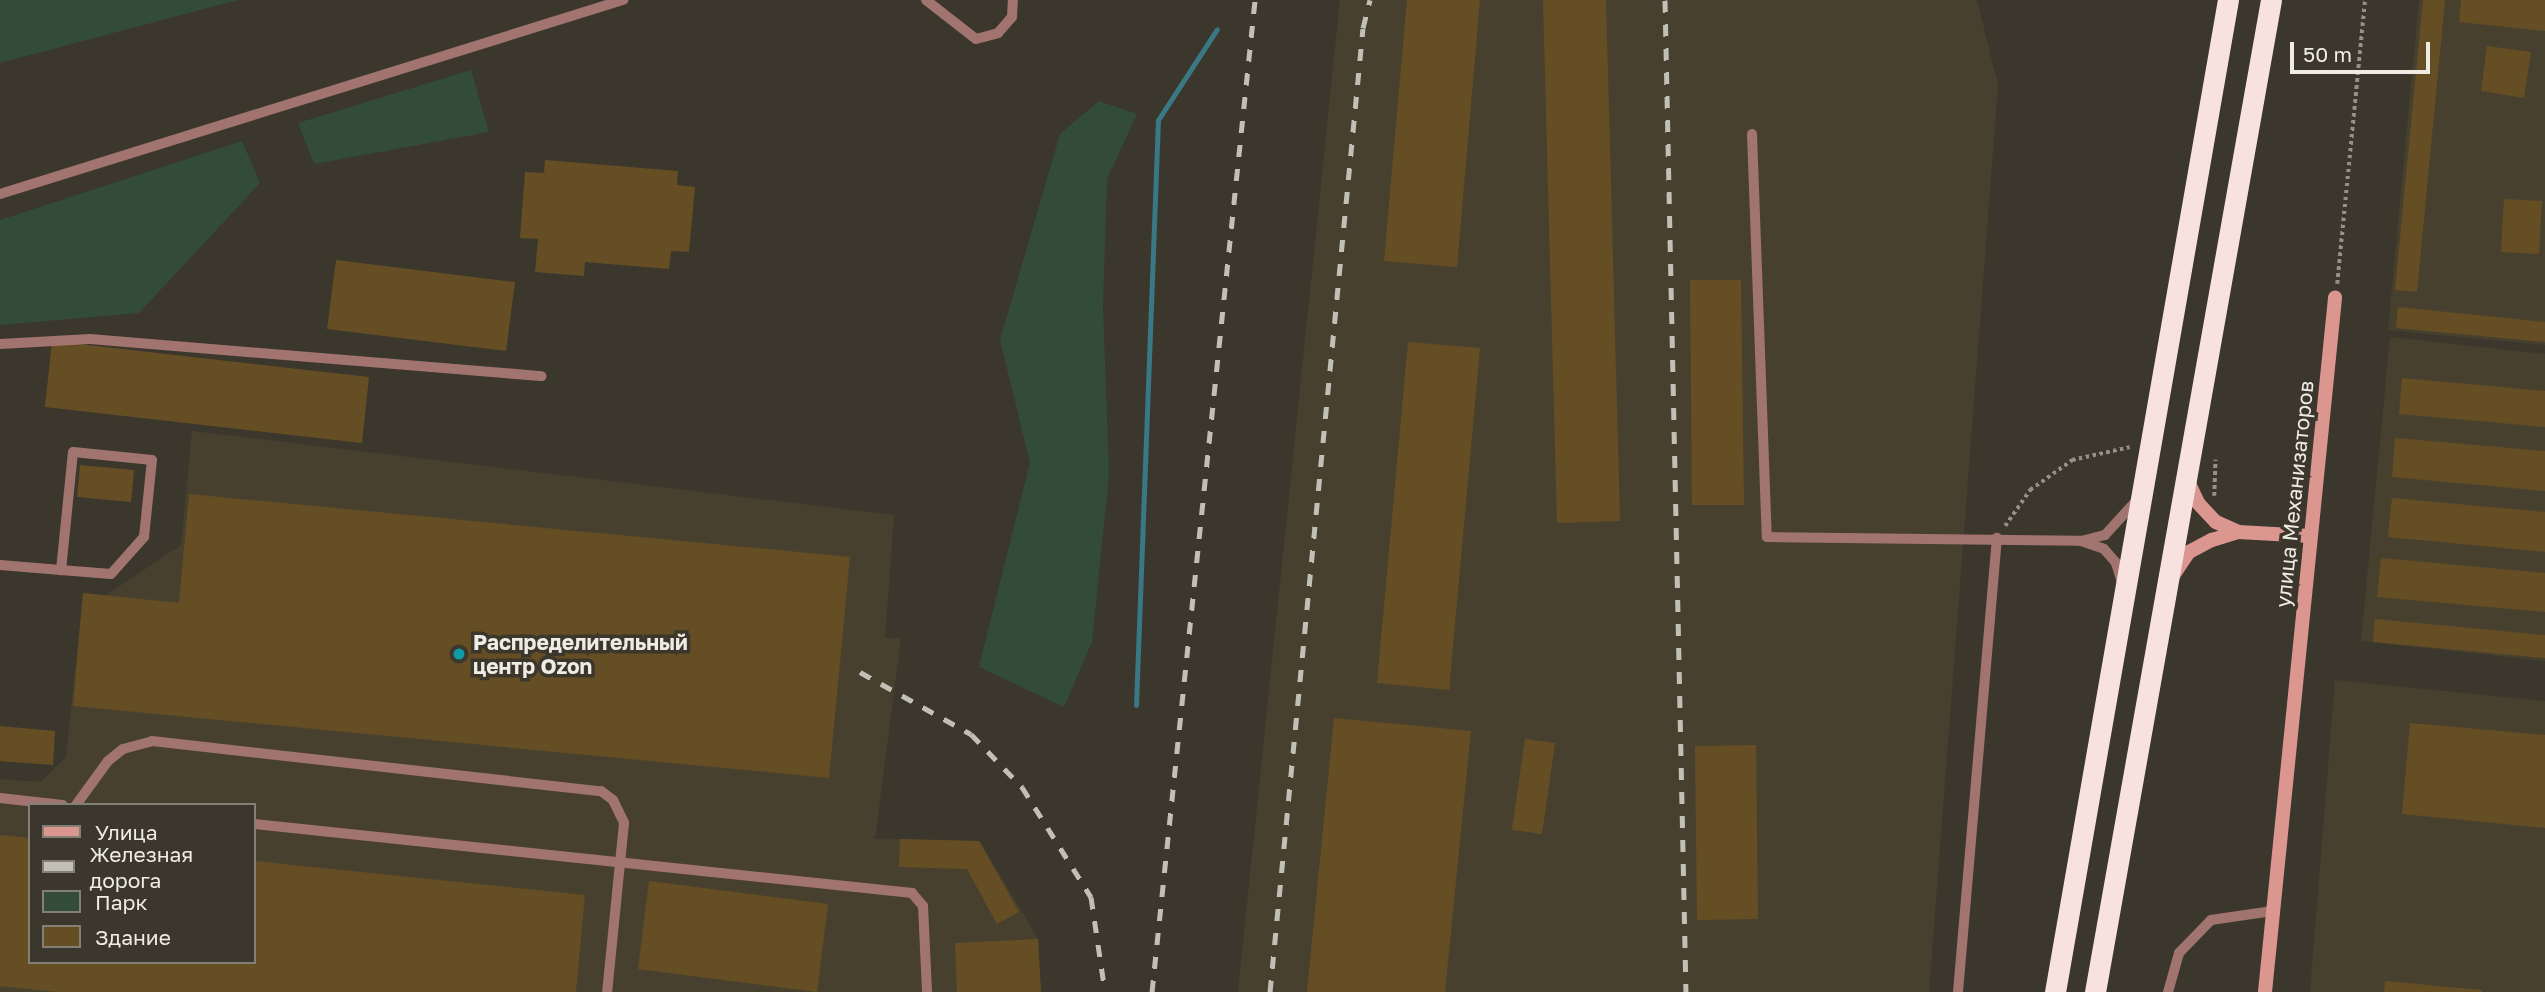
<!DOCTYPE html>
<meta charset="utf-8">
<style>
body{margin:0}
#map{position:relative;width:2545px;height:992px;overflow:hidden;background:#3c372c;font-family:"Golos Text",sans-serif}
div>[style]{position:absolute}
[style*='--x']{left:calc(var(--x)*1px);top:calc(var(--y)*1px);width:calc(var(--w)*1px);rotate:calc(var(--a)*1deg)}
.built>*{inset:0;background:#48402f}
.green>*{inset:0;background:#324c37}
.stream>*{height:5px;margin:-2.5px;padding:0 2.5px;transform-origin:2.5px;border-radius:2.5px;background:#3a7885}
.building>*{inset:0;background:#664e24}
.path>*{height:3.5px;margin-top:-1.75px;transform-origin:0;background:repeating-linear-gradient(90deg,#959188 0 3.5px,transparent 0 7px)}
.lane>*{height:10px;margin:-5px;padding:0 5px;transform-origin:5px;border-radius:5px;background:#a17470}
.secondary>*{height:14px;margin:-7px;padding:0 7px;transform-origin:7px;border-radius:7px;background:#dc9690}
.highway>*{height:21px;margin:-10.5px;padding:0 10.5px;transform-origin:10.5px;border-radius:10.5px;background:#f8e2df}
.rail>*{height:5px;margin-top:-2.5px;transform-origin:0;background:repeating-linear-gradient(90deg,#c2bfb6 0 12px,transparent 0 24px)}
.dots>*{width:19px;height:19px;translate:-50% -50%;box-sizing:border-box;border:4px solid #3c372c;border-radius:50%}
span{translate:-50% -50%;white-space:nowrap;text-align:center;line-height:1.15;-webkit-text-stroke:7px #3c372c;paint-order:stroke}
.street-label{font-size:21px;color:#efece5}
.poi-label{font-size:21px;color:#efece5;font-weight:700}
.left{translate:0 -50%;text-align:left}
.legend{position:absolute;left:28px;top:803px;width:228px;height:161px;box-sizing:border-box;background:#3c372c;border:2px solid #847f76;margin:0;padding:9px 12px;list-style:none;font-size:21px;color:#efece5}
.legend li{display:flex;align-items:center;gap:14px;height:35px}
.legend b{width:35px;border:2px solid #847f76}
.scale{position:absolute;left:2290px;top:42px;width:140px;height:32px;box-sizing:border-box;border:4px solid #efece5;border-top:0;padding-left:9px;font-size:21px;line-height:24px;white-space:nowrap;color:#efece5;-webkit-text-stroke:5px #3c372c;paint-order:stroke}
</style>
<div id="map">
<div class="built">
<div style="clip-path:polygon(1340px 0,1977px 0,1998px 85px,1929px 992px,1238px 992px)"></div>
<div style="clip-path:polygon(2419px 0,2545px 0,2545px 345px,2388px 330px)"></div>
<div style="clip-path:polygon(2390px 337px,2545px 354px,2545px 661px,2361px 641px)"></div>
<div style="clip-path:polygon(evenodd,192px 431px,894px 515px,885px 638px,901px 638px,875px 839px,980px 841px,1038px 939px,1041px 992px,0 992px,0 779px,41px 782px,66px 757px,83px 593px,105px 596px,181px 545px,192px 431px,30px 805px,254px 805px,254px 962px,30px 962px,30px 805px)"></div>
<div style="clip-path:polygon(2335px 680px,2545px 701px,2545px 992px,2310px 992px)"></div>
</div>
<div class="green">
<div style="clip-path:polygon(0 0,238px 0,0 63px)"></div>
<div style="clip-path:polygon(471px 70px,489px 132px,314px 164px,298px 123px)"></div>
<div style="clip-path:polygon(1099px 101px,1137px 114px,1107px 179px,1103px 305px,1109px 475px,1092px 642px,1064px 707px,979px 667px,1030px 463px,1000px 340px,1060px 134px)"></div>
<div style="clip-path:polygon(242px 141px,260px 183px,139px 313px,0 325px,0 220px)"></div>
</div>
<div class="stream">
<div style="--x:1136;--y:705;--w:585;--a:-87.85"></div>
<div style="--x:1158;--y:120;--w:108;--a:-57"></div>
</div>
<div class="building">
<div style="clip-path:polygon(1407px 0,1480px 0,1457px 267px,1384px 261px)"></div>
<div style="clip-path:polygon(1543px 0,1606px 0,1620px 521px,1557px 523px)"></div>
<div style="clip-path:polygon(2423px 0,2445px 0,2417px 292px,2395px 290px)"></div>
<div style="clip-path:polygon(2461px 0,2545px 0,2545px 31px,2459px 22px)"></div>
<div style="clip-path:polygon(2487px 46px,2531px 52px,2524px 98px,2481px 91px)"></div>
<div style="clip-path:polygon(545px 160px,678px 171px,677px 185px,695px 187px,689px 252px,671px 251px,669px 269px,585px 262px,584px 276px,535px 272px,538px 239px,520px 238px,525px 172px,544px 173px)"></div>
<div style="clip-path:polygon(2504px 199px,2542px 201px,2539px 254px,2501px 252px)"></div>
<div style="clip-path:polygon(336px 260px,515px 282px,506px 351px,327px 329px)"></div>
<div style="clip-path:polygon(1690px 280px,1741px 280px,1744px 505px,1692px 505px)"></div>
<div style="clip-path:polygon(2398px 307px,2545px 322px,2545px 342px,2396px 328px)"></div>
<div style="clip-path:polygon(52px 341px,369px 377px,362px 443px,45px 407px)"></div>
<div style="clip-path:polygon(1408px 342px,1480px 348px,1449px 690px,1377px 683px)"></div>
<div style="clip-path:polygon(2402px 378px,2545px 391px,2545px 427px,2399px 414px)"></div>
<div style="clip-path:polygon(2395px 438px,2545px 451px,2545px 491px,2392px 477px)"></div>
<div style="clip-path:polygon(80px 465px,134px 470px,131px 502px,77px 497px)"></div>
<div style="clip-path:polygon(189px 494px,850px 557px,829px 778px,73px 706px,83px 593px,179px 603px)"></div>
<div style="clip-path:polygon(2392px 498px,2545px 512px,2545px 552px,2388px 537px)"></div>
<div style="clip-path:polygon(2381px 558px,2545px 573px,2545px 612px,2377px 597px)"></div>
<div style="clip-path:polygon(2375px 619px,2545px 635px,2545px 658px,2373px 642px)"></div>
<div style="clip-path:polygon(1334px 718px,1471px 731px,1445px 992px,1307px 992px)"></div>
<div style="clip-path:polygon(2410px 723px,2545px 735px,2545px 828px,2402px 814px)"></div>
<div style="clip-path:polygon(0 726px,55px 731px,53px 765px,0 761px)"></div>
<div style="clip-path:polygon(1525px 739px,1555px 743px,1542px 834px,1512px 830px)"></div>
<div style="clip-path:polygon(1756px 745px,1758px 919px,1697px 920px,1695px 746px)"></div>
<div style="clip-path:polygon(0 835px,30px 838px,30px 962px,254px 962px,254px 861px,585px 895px,576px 992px,58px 992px,0 986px)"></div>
<div style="clip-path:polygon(900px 839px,979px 841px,1019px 912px,997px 924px,967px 869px,899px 867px)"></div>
<div style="clip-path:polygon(649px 881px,828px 904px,817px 992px,638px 969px)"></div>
<div style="clip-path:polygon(1038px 939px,1041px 992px,957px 992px,955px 943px)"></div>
<div style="clip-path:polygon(2385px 981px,2482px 990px,2482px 992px,2384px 992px)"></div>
</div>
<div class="path">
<div style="--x:2337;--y:284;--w:285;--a:-84.4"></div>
<div style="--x:2214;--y:496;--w:36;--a:-88"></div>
<div style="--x:2005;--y:526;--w:44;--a:-55.2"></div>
<div style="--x:2030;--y:490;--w:52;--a:-35.5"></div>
<div style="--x:2072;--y:460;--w:59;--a:-12.6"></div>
</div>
<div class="lane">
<div style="--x:926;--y:0;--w:63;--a:38"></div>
<div style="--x:976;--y:39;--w:23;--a:-15"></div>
<div style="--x:998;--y:33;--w:21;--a:-49"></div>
<div style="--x:1012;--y:17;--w:17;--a:-87"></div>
<div style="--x:1752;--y:134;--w:403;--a:87.9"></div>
<div style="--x:1767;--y:537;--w:314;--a:0.7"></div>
<div style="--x:2081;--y:541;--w:25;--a:-14"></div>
<div style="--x:2105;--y:535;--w:46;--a:-47.6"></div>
<div style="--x:0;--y:194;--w:653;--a:-17.3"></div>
<div style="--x:0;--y:344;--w:90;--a:-3.2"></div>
<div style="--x:90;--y:339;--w:453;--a:4.7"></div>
<div style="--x:2081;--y:541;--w:24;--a:19"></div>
<div style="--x:2104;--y:549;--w:18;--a:49"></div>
<div style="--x:2116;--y:563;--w:21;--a:73"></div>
<div style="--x:0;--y:565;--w:61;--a:4.7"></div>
<div style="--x:61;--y:570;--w:50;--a:4.6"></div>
<div style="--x:111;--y:574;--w:50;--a:-48.3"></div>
<div style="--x:144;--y:537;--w:77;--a:-84.1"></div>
<div style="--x:152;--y:460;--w:79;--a:-174.2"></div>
<div style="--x:73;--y:452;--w:119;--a:95.8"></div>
<div style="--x:0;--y:798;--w:63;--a:6.3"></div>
<div style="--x:76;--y:805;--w:54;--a:-54"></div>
<div style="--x:108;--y:761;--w:19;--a:-39"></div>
<div style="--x:123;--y:749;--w:30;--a:-15"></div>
<div style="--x:152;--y:741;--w:452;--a:6.4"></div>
<div style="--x:601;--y:791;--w:15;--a:37"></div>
<div style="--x:613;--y:800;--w:25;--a:64"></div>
<div style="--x:624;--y:823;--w:170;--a:95.7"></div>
<div style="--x:254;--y:824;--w:662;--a:5.99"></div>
<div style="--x:912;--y:893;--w:17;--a:50"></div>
<div style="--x:923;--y:906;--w:86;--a:87.3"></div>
<div style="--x:1958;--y:992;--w:456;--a:-85.1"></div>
<div style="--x:2168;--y:992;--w:41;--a:-74.2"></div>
<div style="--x:2179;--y:953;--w:46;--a:-45.9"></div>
<div style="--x:2211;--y:920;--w:62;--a:-8.4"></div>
</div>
<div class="secondary">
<div style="--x:2186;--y:477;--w:29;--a:65"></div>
<div style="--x:2198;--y:503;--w:26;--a:47"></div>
<div style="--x:2216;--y:522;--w:24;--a:24"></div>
<div style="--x:2172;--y:577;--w:30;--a:-56"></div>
<div style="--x:2189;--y:552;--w:26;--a:-28"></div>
<div style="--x:2212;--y:540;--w:27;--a:-17"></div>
<div style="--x:2238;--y:532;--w:72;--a:3.2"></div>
<div style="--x:2265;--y:992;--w:698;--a:-84.24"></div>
</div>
<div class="highway">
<div style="--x:2055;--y:992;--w:1007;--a:-80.11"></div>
<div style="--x:2095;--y:992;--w:1007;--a:-79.94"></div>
</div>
<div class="rail">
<div style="--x:1665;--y:0;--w:992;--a:88.79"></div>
<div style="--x:860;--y:672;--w:127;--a:29.2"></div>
<div style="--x:971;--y:734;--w:74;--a:46.1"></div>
<div style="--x:1022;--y:787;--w:130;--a:57.9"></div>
<div style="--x:1091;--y:897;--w:96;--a:81.6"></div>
<div style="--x:1152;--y:992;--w:997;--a:-84.07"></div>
<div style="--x:1270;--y:992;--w:968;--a:-84.49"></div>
<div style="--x:1363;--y:28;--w:29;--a:-76"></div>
</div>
<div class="dots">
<div style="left:459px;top:654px;background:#0f9aa8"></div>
</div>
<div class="street-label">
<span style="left:2294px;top:494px;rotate:-84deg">улица Механизаторов</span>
</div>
<div class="poi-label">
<span class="left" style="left:473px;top:654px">Распределительный<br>центр Ozon</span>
</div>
<ul class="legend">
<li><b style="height:9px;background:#dc9690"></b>Улица</li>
<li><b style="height:9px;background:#c2bfb6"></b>Железная дорога</li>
<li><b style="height:19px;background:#324c37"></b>Парк</li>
<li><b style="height:19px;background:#664e24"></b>Здание</li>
</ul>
<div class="scale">50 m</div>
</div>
